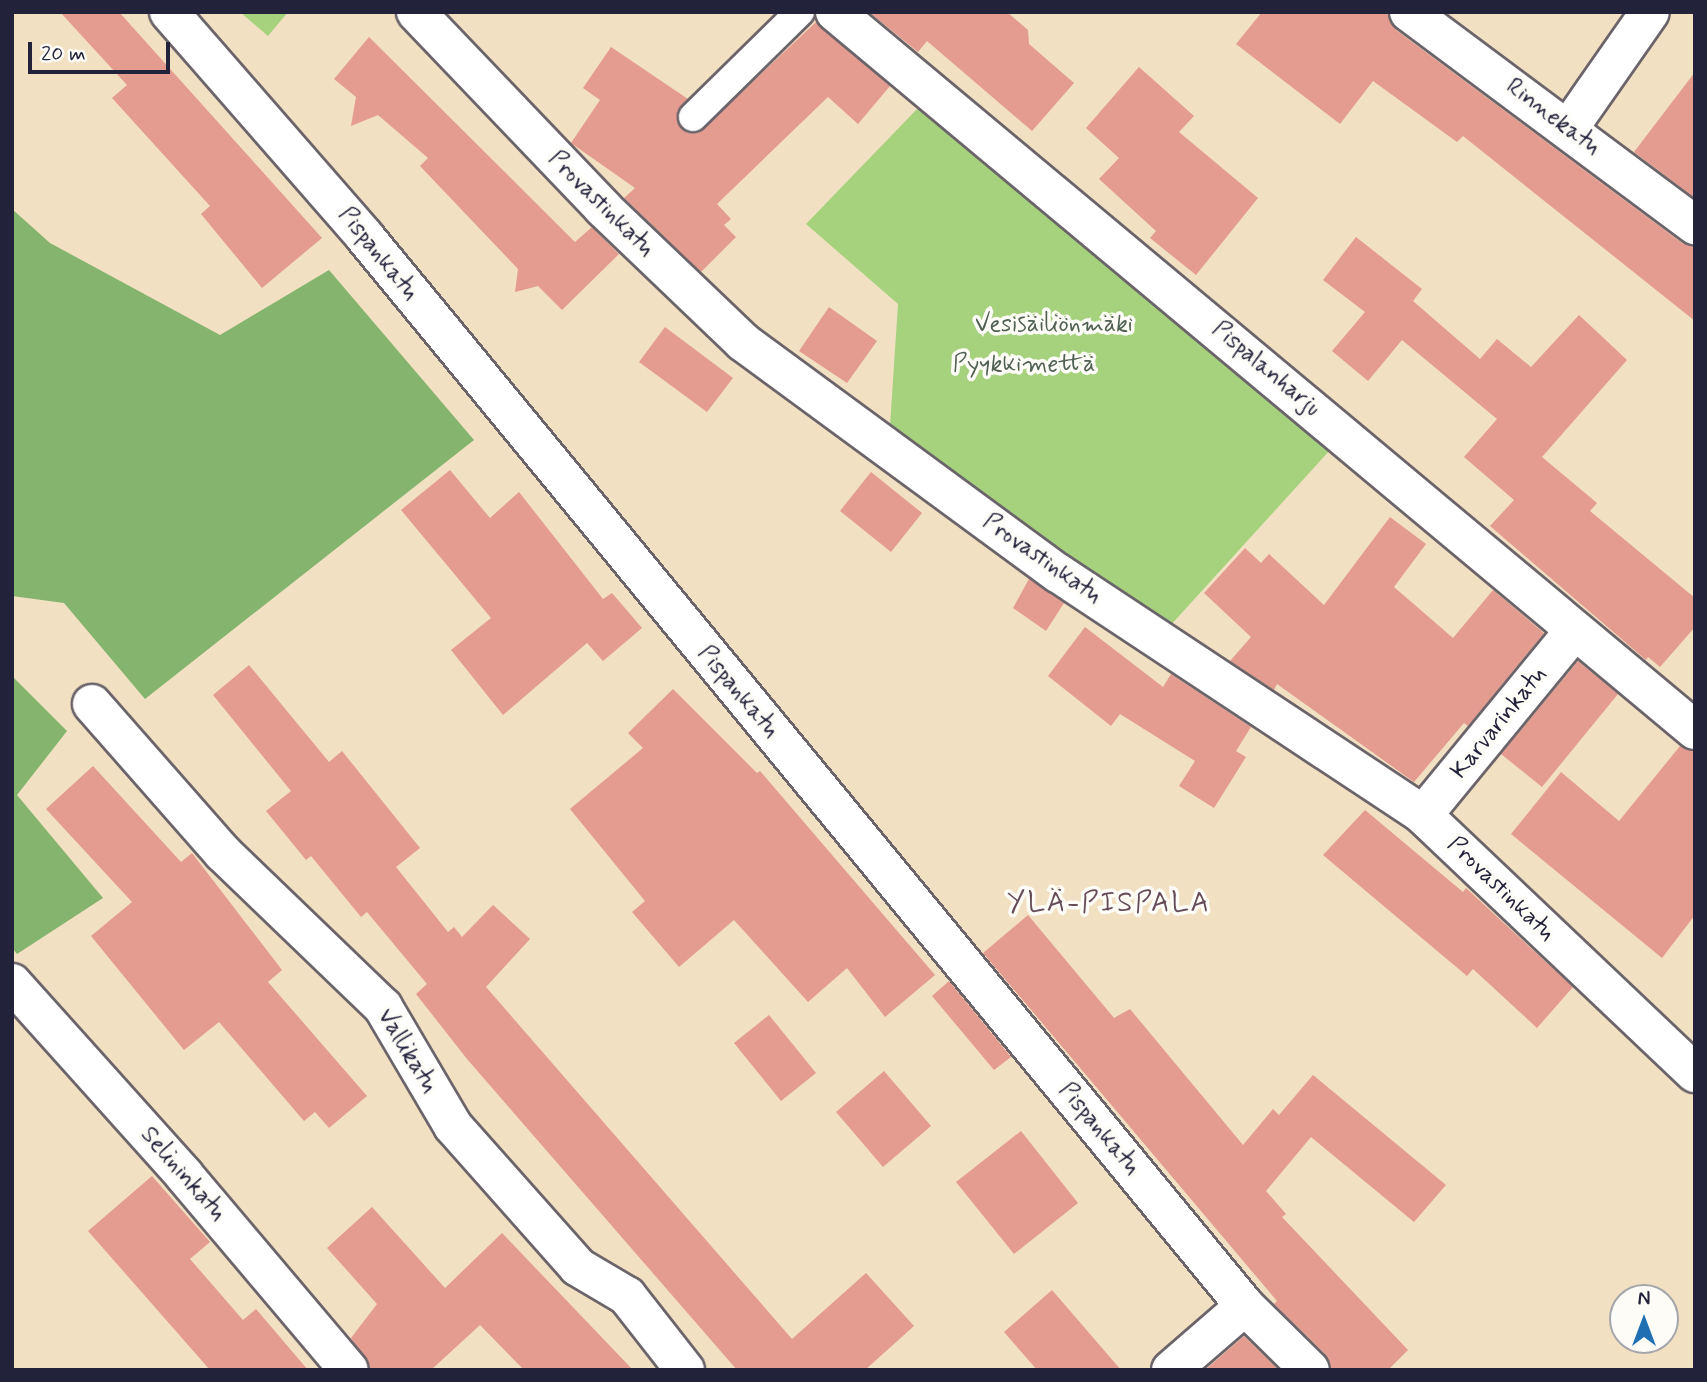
<!DOCTYPE html>
<meta charset="utf-8">
<style>
body{margin:0}
#map{position:relative;width:1707px;height:1382px;overflow:hidden;background:#f2e0c2;font-family:Mynerve,sans-serif}
div>[style]{position:absolute}
[style*='--x']{left:calc(var(--x)*1px);top:calc(var(--y)*1px);width:calc(var(--w)*1px);rotate:calc(var(--a)*1deg)}
.green>*{inset:0;background:#a6d27e}
.forest>*{inset:0;background:#84b46d}
.building>*{inset:0;background:#e49b90}
.roads{filter:drop-shadow(2px 0 #6b646a) drop-shadow(-2px 0 #6b646a) drop-shadow(0 2px #6b646a) drop-shadow(0 -2px #6b646a)}
.lane>*{height:28px;margin:-14px;padding:0 14px;transform-origin:14px;border-radius:14px;background:#fff}
.street>*{height:38px;margin:-19px;padding:0 19px;transform-origin:19px;border-radius:19px;background:#fff}
span{translate:-50% -50%;white-space:nowrap;text-align:center;line-height:1.15;-webkit-text-stroke:7px #fdfcf7;paint-order:stroke}
.street-label{font-size:24px;color:#22223b}
.park-label{font-size:24px;color:#506052}
.quarter-label{font-size:28px;color:#664c59;letter-spacing:2px}
.frame{position:absolute;inset:0;border:14px solid #22223b;pointer-events:none}
.north{position:absolute;left:1609px;top:1284px;width:70px;height:70px;box-sizing:border-box;background:#fdfcf7;border:2px solid #a5a5ac;border-radius:50%;rotate:0deg;font-size:19px;font-weight:700;line-height:28px;text-align:center;color:#22223b}
.north::after{content:'';display:block;margin:auto;width:24px;height:32px;background:#1f6fb2;clip-path:polygon(50% 0,100% 100%,50% 72%,0 100%)}
.scale{position:absolute;left:28px;top:42px;width:142px;height:32px;box-sizing:border-box;border:4px solid #22223b;border-top:0;padding-left:9px;font-size:21px;line-height:24px;white-space:nowrap;color:#22223b;-webkit-text-stroke:5px #fdfcf7;paint-order:stroke}
</style>
<div id="map">
<div class="green">
<div style="clip-path:polygon(240px 12px,288px 12px,268px 36px)"></div>
<div style="clip-path:polygon(918px 108px,1331px 449px,1169px 627px,890px 426px,898px 304px,806px 224px)"></div>
</div>
<div class="forest">
<div style="clip-path:polygon(12px 209px,50px 243px,220px 335px,329px 270px,474px 440px,145px 699px,64px 603px,12px 596px)"></div>
<div style="clip-path:polygon(12px 676px,67px 731px,17px 795px,103px 898px,17px 954px,12px 948px)"></div>
</div>
<div class="building">
<div style="clip-path:polygon(60px 12px,119px 12px,322px 238px,262px 288px,201px 214px,210px 206px,112px 98px,127px 85px)"></div>
<div style="clip-path:polygon(869px 12px,1007px 12px,1028px 30px,1029px 44px,1074px 83px,1032px 131px,927px 41px,918px 52px)"></div>
<div style="clip-path:polygon(1262px 12px,1388px 12px,1396px 30px,1682px 243px,1695px 246px,1695px 321px,1463px 136px,1457px 142px,1373px 81px,1340px 124px,1236px 44px)"></div>
<div style="clip-path:polygon(816px 22px,890px 86px,858px 124px,828px 97px,717px 204px,731px 219px,724px 225px,736px 237px,701px 272px,624px 198px,635px 188px,571px 143px,600px 100px,583px 88px,611px 47px,688px 99px,677px 112px,677px 122px,688px 133px,698px 133px)"></div>
<div style="clip-path:polygon(369px 37px,575px 242px,592px 227px,619px 254px,562px 310px,538px 286px,515px 292px,518px 269px,420px 166px,428px 158px,378px 115px,351px 126px,356px 97px,334px 79px)"></div>
<div style="clip-path:polygon(1139px 67px,1194px 116px,1179px 132px,1258px 198px,1196px 275px,1150px 238px,1156px 231px,1099px 179px,1119px 158px,1086px 128px)"></div>
<div style="clip-path:polygon(1695px 72px,1695px 198px,1634px 152px)"></div>
<div style="clip-path:polygon(1356px 237px,1422px 289px,1413px 301px,1480px 359px,1497px 339px,1531px 367px,1579px 315px,1627px 360px,1542px 457px,1597px 503px,1590px 511px,1695px 598px,1695px 627px,1660px 667px,1648px 657px,1646px 660px,1490px 526px,1514px 500px,1464px 457px,1497px 419px,1402px 340px,1368px 381px,1332px 351px,1365px 312px,1323px 280px)"></div>
<div style="clip-path:polygon(829px 307px,877px 341px,847px 383px,799px 351px)"></div>
<div style="clip-path:polygon(665px 327px,733px 378px,707px 412px,639px 362px)"></div>
<div style="clip-path:polygon(450px 470px,490px 518px,519px 492px,603px 599px,612px 593px,642px 628px,603px 661px,587px 643px,503px 715px,451px 650px,491px 618px,401px 510px)"></div>
<div style="clip-path:polygon(871px 472px,922px 513px,891px 552px,840px 511px)"></div>
<div style="clip-path:polygon(1390px 517px,1426px 544px,1394px 587px,1453px 638px,1493px 590px,1544px 633px,1468px 726px,1464px 723px,1414px 782px,1277px 684px,1274px 690px,1230px 661px,1251px 637px,1204px 593px,1245px 548px,1261px 563px,1269px 554px,1324px 605px)"></div>
<div style="clip-path:polygon(1029px 579px,1064px 603px,1046px 631px,1013px 608px)"></div>
<div style="clip-path:polygon(1085px 627px,1163px 687px,1171px 674px,1251px 727px,1236px 751px,1246px 757px,1214px 808px,1179px 786px,1195px 761px,1120px 714px,1111px 726px,1048px 676px)"></div>
<div style="clip-path:polygon(1578px 661px,1618px 694px,1542px 787px,1501px 754px)"></div>
<div style="clip-path:polygon(249px 665px,329px 762px,342px 751px,420px 848px,396px 867px,448px 932px,454px 927px,462px 937px,493px 905px,530px 939px,486px 987px,792px 1339px,866px 1273px,914px 1326px,865px 1370px,737px 1370px,467px 1059px,416px 994px,427px 984px,367px 912px,361px 917px,311px 856px,306px 860px,266px 811px,291px 791px,213px 695px)"></div>
<div style="clip-path:polygon(673px 689px,757px 773px,760px 771px,935px 975px,885px 1017px,847px 968px,808px 1002px,734px 920px,679px 967px,632px 912px,645px 901px,570px 809px,643px 748px,628px 733px)"></div>
<div style="clip-path:polygon(1680px 746px,1695px 751px,1695px 915px,1662px 958px,1511px 834px,1561px 772px,1619px 821px)"></div>
<div style="clip-path:polygon(93px 766px,181px 862px,192px 853px,282px 970px,268px 982px,367px 1096px,329px 1128px,315px 1112px,304px 1121px,219px 1022px,184px 1050px,91px 936px,132px 902px,46px 809px)"></div>
<div style="clip-path:polygon(1365px 810px,1463px 892px,1466px 888px,1573px 987px,1537px 1028px,1473px 969px,1467px 976px,1323px 855px)"></div>
<div style="clip-path:polygon(1028px 915px,1114px 1018px,1130px 1009px,1243px 1145px,1273px 1109px,1279px 1115px,1313px 1075px,1446px 1185px,1414px 1222px,1311px 1137px,1266px 1191px,1286px 1214px,1282px 1217px,1408px 1350px,1388px 1370px,1331px 1370px,1325px 1354px,1274px 1304px,1277px 1301px,983px 953px)"></div>
<div style="clip-path:polygon(949px 981px,1011px 1057px,994px 1070px,932px 996px)"></div>
<div style="clip-path:polygon(769px 1015px,816px 1073px,781px 1101px,734px 1043px)"></div>
<div style="clip-path:polygon(884px 1071px,931px 1126px,883px 1167px,836px 1112px)"></div>
<div style="clip-path:polygon(1021px 1131px,1078px 1203px,1014px 1254px,956px 1182px)"></div>
<div style="clip-path:polygon(152px 1176px,210px 1242px,190px 1259px,243px 1320px,256px 1309px,308px 1370px,210px 1370px,88px 1231px)"></div>
<div style="clip-path:polygon(372px 1207px,445px 1288px,502px 1233px,633px 1370px,524px 1370px,480px 1325px,431px 1370px,370px 1370px,351px 1338px,377px 1304px,327px 1248px)"></div>
<div style="clip-path:polygon(1052px 1290px,1121px 1370px,1037px 1370px,1004px 1332px)"></div>
<div style="clip-path:polygon(1244px 1336px,1279px 1370px,1205px 1370px)"></div>
</div>
<div class="roads">
<div class="lane">
<div style="--x:693;--y:117;--w:150;--a:-44.5"></div>
</div>
<div class="street">
<div style="--x:169;--y:12;--w:298;--a:48.9"></div>
<div style="--x:365;--y:237;--w:1385;--a:50.54"></div>
<div style="--x:1245;--y:1306;--w:91;--a:44.6"></div>
<div style="--x:416;--y:12;--w:271;--a:46.3"></div>
<div style="--x:603;--y:208;--w:194;--a:43.7"></div>
<div style="--x:743;--y:342;--w:391;--a:36.3"></div>
<div style="--x:1058;--y:573;--w:438;--a:33.5"></div>
<div style="--x:1423;--y:815;--w:375;--a:43.5"></div>
<div style="--x:835;--y:12;--w:1120;--a:39.86"></div>
<div style="--x:1409;--y:12;--w:357;--a:36.7"></div>
<div style="--x:1569;--y:128;--w:141;--a:-55.1"></div>
<div style="--x:92;--y:704;--w:198;--a:48.7"></div>
<div style="--x:223;--y:853;--w:222;--a:43.9"></div>
<div style="--x:383;--y:1007;--w:138;--a:59.5"></div>
<div style="--x:453;--y:1126;--w:188;--a:48.4"></div>
<div style="--x:578;--y:1267;--w:57;--a:30.6"></div>
<div style="--x:627;--y:1296;--w:94;--a:51.9"></div>
<div style="--x:1423;--y:815;--w:238;--a:-50.6"></div>
<div style="--x:12;--y:983;--w:258;--a:48.1"></div>
<div style="--x:184;--y:1175;--w:255;--a:49.8"></div>
<div style="--x:1171;--y:1370;--w:98;--a:-40.9"></div>
</div>
</div>
<div class="street-label">
<span style="left:1553px;top:117px;rotate:37deg">Rinnekatu</span>
<span style="left:601px;top:204px;rotate:45deg">Provastinkatu</span>
<span style="left:378px;top:254px;rotate:51deg">Pispankatu</span>
<span style="left:1266px;top:369px;rotate:40deg">Pispalanharju</span>
<span style="left:1042px;top:559px;rotate:35deg">Provastinkatu</span>
<span style="left:738px;top:692px;rotate:50deg">Pispankatu</span>
<span style="left:1499px;top:723px;rotate:-51deg">Karvarinkatu</span>
<span style="left:1501px;top:889px;rotate:44deg">Provastinkatu</span>
<span style="left:407px;top:1051px;rotate:59deg">Vallikatu</span>
<span style="left:1099px;top:1129px;rotate:50deg">Pispankatu</span>
<span style="left:183px;top:1174px;rotate:49deg">Selininkatu</span>
</div>
<div class="park-label">
<span style="left:1054px;top:325px">Vesisäiliönmäki</span>
<span style="left:1024px;top:365px">Pyykkimettä</span>
</div>
<div class="quarter-label">
<span style="left:1109px;top:904px">YLÄ-PISPALA</span>
</div>
<div class="frame"></div>
<div class="north">N</div>
<div class="scale">20 m</div>
</div>
